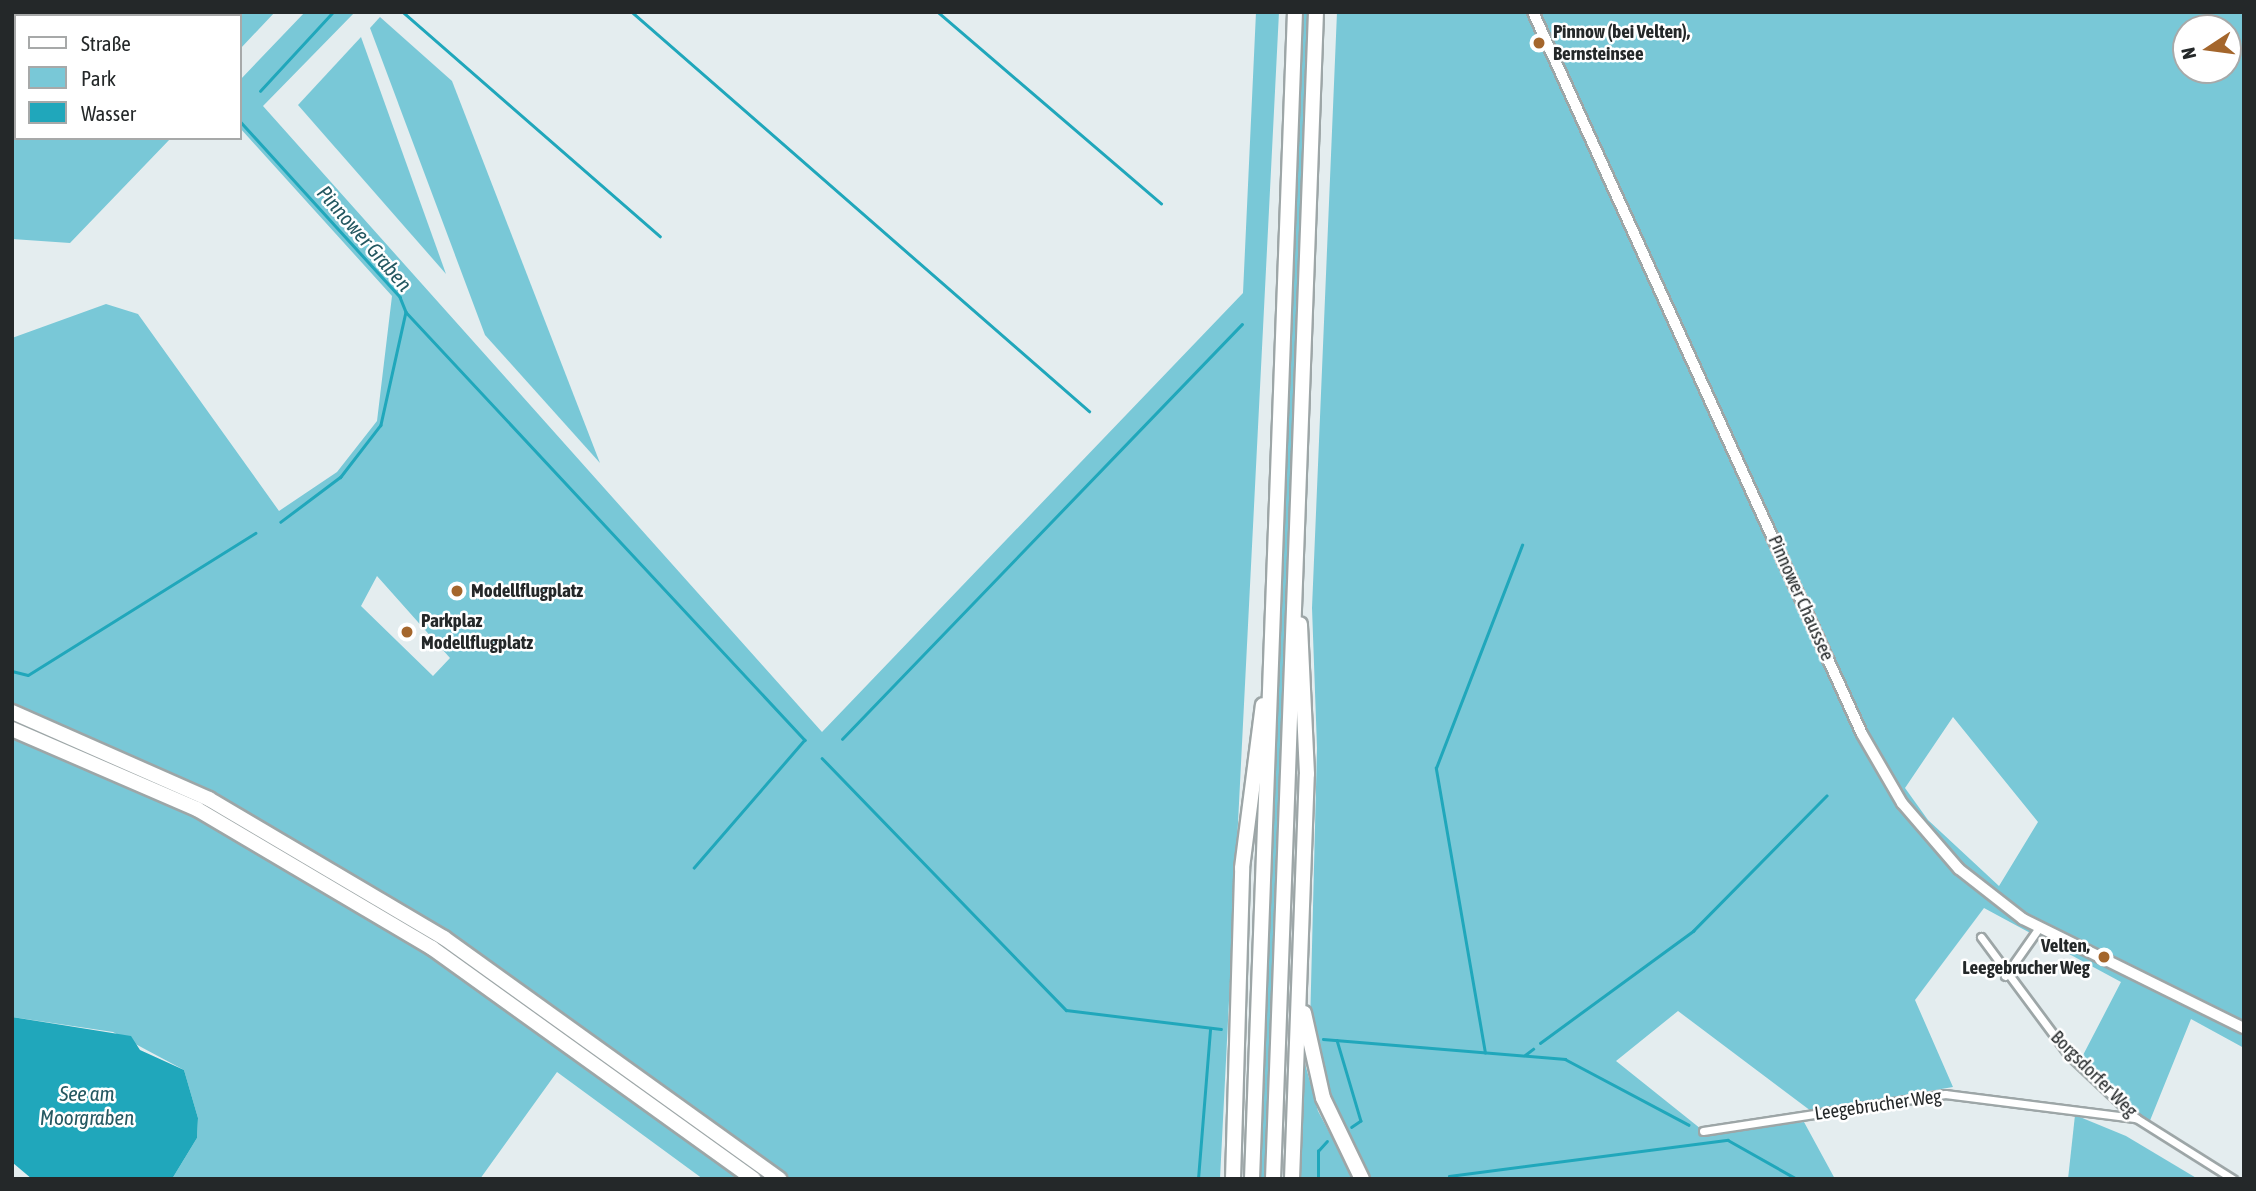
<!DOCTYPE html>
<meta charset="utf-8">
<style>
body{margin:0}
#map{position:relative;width:2256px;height:1191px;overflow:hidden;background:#e4edef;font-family:"Asap Condensed",sans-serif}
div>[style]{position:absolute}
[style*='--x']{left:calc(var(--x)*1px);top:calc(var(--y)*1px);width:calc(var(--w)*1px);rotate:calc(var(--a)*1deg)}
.green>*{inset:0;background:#79c8d7}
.water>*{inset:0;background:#20a7bb}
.stream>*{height:2.5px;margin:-1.25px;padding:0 1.25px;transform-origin:1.25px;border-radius:1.25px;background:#20a7bb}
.roads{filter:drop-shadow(2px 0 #9da6a7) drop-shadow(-2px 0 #9da6a7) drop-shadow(0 2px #9da6a7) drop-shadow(0 -2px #9da6a7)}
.street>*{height:7px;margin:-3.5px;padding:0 3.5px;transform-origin:3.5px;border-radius:3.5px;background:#fff}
.secondary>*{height:10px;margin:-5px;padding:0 5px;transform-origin:5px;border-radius:5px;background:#fff}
.highway>*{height:14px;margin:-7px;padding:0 7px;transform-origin:7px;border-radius:7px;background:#fff}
.dots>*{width:19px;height:19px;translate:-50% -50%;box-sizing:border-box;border:4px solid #fff;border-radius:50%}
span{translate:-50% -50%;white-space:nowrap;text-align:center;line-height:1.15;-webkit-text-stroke:5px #fff;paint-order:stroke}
.poi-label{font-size:19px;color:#242829;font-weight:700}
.left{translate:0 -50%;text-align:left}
.right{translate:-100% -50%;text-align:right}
.street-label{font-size:19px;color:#242829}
.water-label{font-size:21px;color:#245861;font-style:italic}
.frame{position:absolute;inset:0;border:14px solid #242829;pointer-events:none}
.legend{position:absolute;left:14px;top:14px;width:228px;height:126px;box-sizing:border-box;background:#fff;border:2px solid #a7a9a9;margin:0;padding:9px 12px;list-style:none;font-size:21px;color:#242829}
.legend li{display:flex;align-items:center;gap:14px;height:35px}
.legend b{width:35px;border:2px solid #a7a9a9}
.north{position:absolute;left:2172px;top:14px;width:70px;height:70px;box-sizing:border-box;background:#fff;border:2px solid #a7a9a9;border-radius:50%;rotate:257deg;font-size:19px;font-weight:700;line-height:28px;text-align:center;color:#242829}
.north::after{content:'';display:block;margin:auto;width:24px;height:32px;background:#a4662c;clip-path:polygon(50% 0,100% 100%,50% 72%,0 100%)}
</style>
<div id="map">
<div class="green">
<div style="clip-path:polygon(12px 12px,199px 12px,16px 16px,16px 138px,171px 138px,70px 243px,12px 239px)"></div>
<div style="clip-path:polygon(208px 12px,275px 12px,240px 49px,240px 16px)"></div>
<div style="clip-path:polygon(evenodd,305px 12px,355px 12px,263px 106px,822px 732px,1243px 293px,1256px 12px,1279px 12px,1220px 1179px,703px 1179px,557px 1072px,480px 1179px,172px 1179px,197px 1138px,198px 1118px,184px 1070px,113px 1032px,12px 1017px,12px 338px,106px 304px,138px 314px,279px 511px,337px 472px,377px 421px,392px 296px,240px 128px,240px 80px,305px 12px,377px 576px,450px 658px,433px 676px,361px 606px,377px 576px)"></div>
<div style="clip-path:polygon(1302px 12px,1308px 12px,1266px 1179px,1260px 1179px)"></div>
<div style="clip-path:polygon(evenodd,1337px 12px,2244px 12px,2244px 1048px,2191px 1019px,2149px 1123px,2081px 1059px,2121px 982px,1984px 908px,1915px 1000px,1953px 1087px,1811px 1111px,1678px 1011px,1616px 1061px,1706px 1133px,1804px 1122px,1835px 1179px,1372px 1179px,1343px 1131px,1310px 1026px,1317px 748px,1312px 608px,1337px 12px,2186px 28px,2228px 28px,2228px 70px,2186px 70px,2186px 28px,1337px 12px,1953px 717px,2038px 822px,1999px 886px,1928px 820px,1905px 788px,1953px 717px)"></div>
<div style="clip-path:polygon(380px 17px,452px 81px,600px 463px,485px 335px,370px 28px)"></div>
<div style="clip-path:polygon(361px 37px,446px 274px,298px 105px)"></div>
<div style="clip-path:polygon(1249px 843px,1252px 843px,1239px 1179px)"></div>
<div style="clip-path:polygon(1301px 1049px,1318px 1111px,1354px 1179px,1296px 1179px)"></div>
<div style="clip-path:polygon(2075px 1115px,2126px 1136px,2198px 1179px,2068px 1179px)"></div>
</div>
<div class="water">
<div style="clip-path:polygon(12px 1017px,131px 1036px,140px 1050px,184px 1070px,198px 1118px,197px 1138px,172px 1179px,32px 1179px,13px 1163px)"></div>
</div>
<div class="stream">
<div style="--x:143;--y:12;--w:6;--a:45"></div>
<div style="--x:194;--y:12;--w:4;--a:90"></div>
<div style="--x:403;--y:12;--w:341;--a:41.1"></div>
<div style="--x:632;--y:12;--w:607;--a:41.12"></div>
<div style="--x:938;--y:12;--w:294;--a:40.6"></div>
<div style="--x:260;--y:91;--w:108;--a:-47.3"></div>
<div style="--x:240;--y:121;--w:238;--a:47.7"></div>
<div style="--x:400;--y:297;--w:16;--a:68"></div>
<div style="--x:406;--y:312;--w:116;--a:102.5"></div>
<div style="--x:381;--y:425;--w:66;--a:127.6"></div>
<div style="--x:341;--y:477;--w:75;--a:143.1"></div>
<div style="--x:406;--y:312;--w:585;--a:47.01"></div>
<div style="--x:805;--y:740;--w:169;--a:130.9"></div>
<div style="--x:12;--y:671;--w:16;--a:14"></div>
<div style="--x:28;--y:675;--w:268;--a:-32"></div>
<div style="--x:842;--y:739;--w:576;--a:-46.05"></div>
<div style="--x:822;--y:758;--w:351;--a:45.9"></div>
<div style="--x:1066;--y:1010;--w:156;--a:7"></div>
<div style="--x:1323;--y:1039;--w:243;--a:4.7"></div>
<div style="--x:1565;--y:1059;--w:140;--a:28"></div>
<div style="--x:1337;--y:1040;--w:84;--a:73.5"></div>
<div style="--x:1361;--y:1121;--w:11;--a:146"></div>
<div style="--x:1540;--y:1043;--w:190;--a:-36.2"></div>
<div style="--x:1693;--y:931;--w:190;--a:-45.4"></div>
<div style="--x:1485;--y:1053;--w:289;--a:-99.8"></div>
<div style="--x:1436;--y:768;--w:239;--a:-68.9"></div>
<div style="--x:1525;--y:1055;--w:10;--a:-37"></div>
<div style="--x:1449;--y:1176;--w:281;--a:-7.4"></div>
<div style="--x:1728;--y:1140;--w:79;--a:29.5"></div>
<div style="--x:1198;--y:1179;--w:150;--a:-85.4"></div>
<div style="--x:1318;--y:1179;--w:28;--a:-90"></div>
<div style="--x:1318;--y:1151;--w:13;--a:-48"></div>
</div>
<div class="roads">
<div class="street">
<div style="--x:1981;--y:937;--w:146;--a:53.4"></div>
<div style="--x:2068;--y:1054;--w:93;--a:43.3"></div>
<div style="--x:2136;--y:1118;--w:115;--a:32.2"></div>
<div style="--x:2005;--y:976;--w:57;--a:-54.9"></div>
<div style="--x:1703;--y:1131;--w:245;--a:-8.7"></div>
<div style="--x:1945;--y:1094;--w:193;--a:7.2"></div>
</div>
<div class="secondary">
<div style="--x:1533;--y:12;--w:793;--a:65.5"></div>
<div style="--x:1862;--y:734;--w:80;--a:59.9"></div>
<div style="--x:1902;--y:803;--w:87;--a:49.2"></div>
<div style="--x:1959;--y:869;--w:81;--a:38"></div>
<div style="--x:2023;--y:919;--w:246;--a:26.3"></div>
</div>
<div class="highway">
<div style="--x:12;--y:712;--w:215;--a:23.8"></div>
<div style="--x:209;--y:799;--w:273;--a:30.6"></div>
<div style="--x:444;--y:938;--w:413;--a:35.7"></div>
<div style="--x:12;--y:729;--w:202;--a:23.4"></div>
<div style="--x:197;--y:809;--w:273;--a:30.6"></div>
<div style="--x:432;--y:948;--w:396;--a:35.7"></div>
<div style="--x:1304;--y:1013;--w:87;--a:77.4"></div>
<div style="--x:1323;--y:1098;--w:90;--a:64.3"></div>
<div style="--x:1233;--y:1179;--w:311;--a:-88.3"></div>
<div style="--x:1242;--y:868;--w:164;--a:-82.7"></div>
<div style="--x:1252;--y:1179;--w:1168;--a:-87.89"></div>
<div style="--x:1273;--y:1179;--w:1168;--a:-87.89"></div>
<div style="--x:1292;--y:1179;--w:405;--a:-87.9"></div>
<div style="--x:1307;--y:774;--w:150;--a:-92.7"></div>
</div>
</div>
<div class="dots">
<div style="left:1539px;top:43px;background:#a4662c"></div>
<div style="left:457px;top:591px;background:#a4662c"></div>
<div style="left:407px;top:632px;background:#a4662c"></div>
<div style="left:2104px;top:957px;background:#a4662c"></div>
</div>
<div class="poi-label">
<span class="left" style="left:1553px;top:43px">Pinnow (bei Velten),<br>Bernsteinsee</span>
<span class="left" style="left:471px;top:591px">Modellflugplatz</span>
<span class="left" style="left:421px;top:632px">Parkplaz<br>Modellflugplatz</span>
<span class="right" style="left:2090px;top:957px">Velten,<br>Leegebrucher Weg</span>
</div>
<div class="street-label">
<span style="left:1801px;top:598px;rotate:66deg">Pinnower Chaussee</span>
<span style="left:2094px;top:1074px;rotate:45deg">Borgsdorfer Weg</span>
<span style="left:1878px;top:1105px;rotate:-8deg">Leegebrucher Weg</span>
</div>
<div class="water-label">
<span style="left:365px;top:238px;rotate:49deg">Pinnower Graben</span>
<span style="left:87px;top:1105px">See am<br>Moorgraben</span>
</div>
<div class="frame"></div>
<ul class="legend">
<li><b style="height:9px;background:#fff"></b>Straße</li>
<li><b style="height:19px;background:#79c8d7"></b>Park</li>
<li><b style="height:19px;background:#20a7bb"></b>Wasser</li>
</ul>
<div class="north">N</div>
</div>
